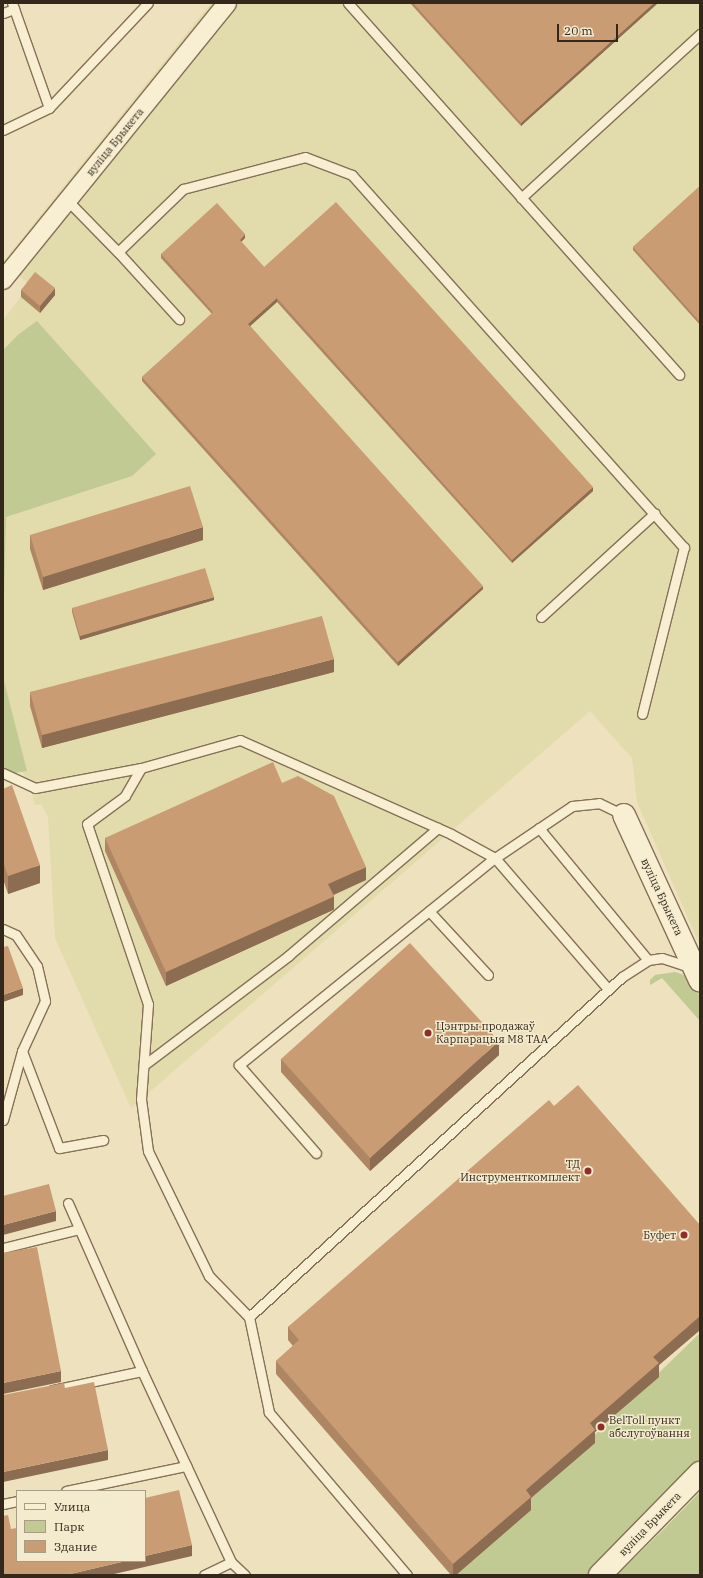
<!DOCTYPE html>
<meta charset="utf-8">
<style>
body{margin:0}
#map{position:relative;width:703px;height:1578px;overflow:hidden;background:#ede1be;font-family:"IBM Plex Serif",serif}
div>[style]{position:absolute}
[style*='--x']{left:calc(var(--x)*1px);top:calc(var(--y)*1px);width:calc(var(--w)*1px);rotate:calc(var(--a)*1deg)}
.farmland>*{inset:0;background:#e2dbac}
.green>*{inset:0;background:#c1ca93}
.roads{filter:drop-shadow(1px 0 #857157) drop-shadow(-1px 0 #857157) drop-shadow(0 1px #857157) drop-shadow(0 -1px #857157)}
.service>*{height:9px;margin:-4.5px;padding:0 4.5px;transform-origin:4.5px;border-radius:4.5px;background:#f8eed1}
.minor>*{height:18px;margin:-9px;padding:0 9px;transform-origin:9px;border-radius:9px;background:#f8eed1}
.tertiary>*{height:22px;margin:-11px;padding:0 11px;transform-origin:11px;border-radius:11px;background:#f8eed1}
.wall>*{inset:0;background:#ae8664}
.shaded-wall>*{inset:0;background:#8d6d51}
.building>*{inset:0;background:#ca9c74}
.dots>*{width:11px;height:11px;translate:-50% -50%;box-sizing:border-box;border:2px solid #f4ebce;border-radius:50%}
span{translate:-50% -50%;white-space:nowrap;text-align:center;line-height:1.15;-webkit-text-stroke:3px #f4ebce;paint-order:stroke}
.street-label{font-size:11px;color:#34281c}
.poi-label{font-size:11px;color:#34281c}
.left{translate:0 -50%;text-align:left}
.right{translate:-100% -50%;text-align:right}
.frame{position:absolute;inset:0;border:4px solid #34281c;pointer-events:none}
.legend{position:absolute;left:16px;top:1490px;width:130px;height:72px;box-sizing:border-box;background:#f4ebce;border:1px solid #a79d87;margin:0;padding:5px 7px;list-style:none;font-size:12px;color:#34281c}
.legend li{display:flex;align-items:center;gap:8px;height:20px}
.legend b{width:20px;border:1px solid #a79d87}
.scale{position:absolute;left:557px;top:24px;width:61px;height:18px;box-sizing:border-box;border:2px solid #34281c;border-top:0;padding-left:5px;font-size:12px;line-height:14px;white-space:nowrap;color:#34281c;-webkit-text-stroke:3px #f4ebce;paint-order:stroke}
</style>
<div id="map">
<div class="farmland">
<div style="clip-path:polygon(211px 3px,700px 3px,700px 945px,637px 802px,632px 758px,590px 711px,131px 1108px,55px 938px,48px 817px,41px 804px,35px 805px,30px 786px,3px 737px,3px 320px,30px 285px,3px 262px)"></div>
</div>
<div class="green">
<div style="clip-path:polygon(37px 321px,156px 454px,132px 476px,6px 517px,3px 639px,3px 350px,19px 334px)"></div>
<div style="clip-path:polygon(3px 677px,27px 771px,3px 775px)"></div>
<div style="clip-path:polygon(675px 972px,690px 977px,700px 997px,700px 1021px,662px 978px,650px 985px,650px 980px,655px 975px)"></div>
<div style="clip-path:polygon(700px 1333px,700px 1461px,589px 1575px,450px 1575px)"></div>
<div style="clip-path:polygon(700px 1492px,700px 1575px,617px 1575px,665px 1528px)"></div>
</div>
<div class="roads">
<div class="service">
<div style="--x:348;--y:3;--w:498;--a:48.3"></div>
<div style="--x:3;--y:13;--w:12;--a:-20"></div>
<div style="--x:49;--y:108;--w:144;--a:-46.7"></div>
<div style="--x:3;--y:130;--w:51;--a:-25.6"></div>
<div style="--x:49;--y:108;--w:111;--a:-109.4"></div>
<div style="--x:521;--y:198;--w:243;--a:-42.5"></div>
<div style="--x:68;--y:201;--w:71;--a:45.6"></div>
<div style="--x:118;--y:252;--w:91;--a:47.7"></div>
<div style="--x:118;--y:252;--w:91;--a:-44.1"></div>
<div style="--x:183;--y:189;--w:126;--a:-14.7"></div>
<div style="--x:305;--y:157;--w:50;--a:21"></div>
<div style="--x:352;--y:175;--w:499;--a:48.3"></div>
<div style="--x:684;--y:547;--w:172;--a:104.1"></div>
<div style="--x:541;--y:617;--w:154;--a:-42.4"></div>
<div style="--x:141;--y:768;--w:32;--a:120"></div>
<div style="--x:125;--y:796;--w:47;--a:143.6"></div>
<div style="--x:87;--y:824;--w:190;--a:71.3"></div>
<div style="--x:148;--y:1004;--w:95;--a:94.2"></div>
<div style="--x:141;--y:1099;--w:52;--a:82.3"></div>
<div style="--x:148;--y:1151;--w:139;--a:64"></div>
<div style="--x:209;--y:1276;--w:57;--a:45.7"></div>
<div style="--x:3;--y:773;--w:35;--a:25"></div>
<div style="--x:35;--y:788;--w:108;--a:-10.7"></div>
<div style="--x:141;--y:768;--w:103;--a:-15.8"></div>
<div style="--x:240;--y:740;--w:231;--a:24"></div>
<div style="--x:451;--y:834;--w:50;--a:28.6"></div>
<div style="--x:495;--y:858;--w:173;--a:49.2"></div>
<div style="--x:539;--y:828;--w:171;--a:50.5"></div>
<div style="--x:429;--y:911;--w:87;--a:47.3"></div>
<div style="--x:3;--y:929;--w:14;--a:25"></div>
<div style="--x:16;--y:935;--w:37;--a:56"></div>
<div style="--x:37;--y:966;--w:36;--a:77"></div>
<div style="--x:45;--y:1001;--w:55;--a:114.7"></div>
<div style="--x:22;--y:1051;--w:104;--a:69.1"></div>
<div style="--x:59;--y:1148;--w:45;--a:-10.3"></div>
<div style="--x:144;--y:1065;--w:181;--a:-37.1"></div>
<div style="--x:288;--y:956;--w:197;--a:-40.5"></div>
<div style="--x:3;--y:1120;--w:72;--a:-74.6"></div>
<div style="--x:316;--y:1153;--w:117;--a:-131.2"></div>
<div style="--x:239;--y:1065;--w:329;--a:-39"></div>
<div style="--x:495;--y:858;--w:93;--a:-34"></div>
<div style="--x:572;--y:806;--w:27;--a:-6"></div>
<div style="--x:599;--y:803;--w:28;--a:26"></div>
<div style="--x:68;--y:1203;--w:184;--a:66.2"></div>
<div style="--x:142;--y:1371;--w:211;--a:65"></div>
<div style="--x:231;--y:1562;--w:30;--a:154"></div>
<div style="--x:3;--y:1248;--w:78;--a:-14"></div>
<div style="--x:53;--y:1390;--w:91;--a:-12.1"></div>
<div style="--x:66;--y:1491;--w:123;--a:-11.8"></div>
<div style="--x:3;--y:1504;--w:14;--a:-12"></div>
<div style="--x:231;--y:1562;--w:19;--a:43"></div>
<div style="--x:407;--y:1575;--w:214;--a:-130.3"></div>
<div style="--x:269;--y:1412;--w:97;--a:-101.9"></div>
<div style="--x:249;--y:1317;--w:505;--a:-42.35"></div>
<div style="--x:622;--y:977;--w:31;--a:-33"></div>
<div style="--x:648;--y:960;--w:14;--a:-8"></div>
<div style="--x:662;--y:958;--w:32;--a:18"></div>
</div>
<div class="minor">
<div style="--x:3;--y:280;--w:356;--a:-51"></div>
</div>
<div class="tertiary">
<div style="--x:624;--y:815;--w:182;--a:65.3"></div>
<div style="--x:600;--y:1575;--w:143;--a:-45.6"></div>
</div>
</div>
<div class="wall">
<div style="clip-path:polygon(410px 3px,658px 3px,521px 126px)"></div>
<div style="clip-path:polygon(700px 186px,700px 325px,633px 250px,633px 247px)"></div>
<div style="clip-path:polygon(245px 238px,241px 242px,264px 267px,593px 491px,512px 563px,277px 302px,250px 326px,483px 589px,398px 666px,142px 381px,142px 377px,212px 314px,161px 258px,161px 254px)"></div>
<div style="clip-path:polygon(21px 290px,55px 295px,40px 313px,21px 297px)"></div>
<div style="clip-path:polygon(30px 535px,203px 540px,43px 590px,30px 549px)"></div>
<div style="clip-path:polygon(214px 600px,80px 640px,72px 612px,72px 608px)"></div>
<div style="clip-path:polygon(334px 672px,42px 748px,30px 706px,30px 692px)"></div>
<div style="clip-path:polygon(282px 783px,366px 880px,334px 895px,334px 909px,333px 910px,166px 986px,105px 851px,105px 838px)"></div>
<div style="clip-path:polygon(3px 789px,40px 883px,8px 894px,3px 879px)"></div>
<div style="clip-path:polygon(499px 1055px,370px 1171px,281px 1072px,281px 1059px)"></div>
<div style="clip-path:polygon(554px 1106px,700px 1225px,700px 1330px,659px 1365px,659px 1377px,595px 1432px,595px 1443px,531px 1498px,531px 1510px,456px 1575px,451px 1575px,276px 1374px,276px 1361px,293px 1346px,288px 1340px,288px 1327px)"></div>
</div>
<div class="shaded-wall">
<div style="clip-path:polygon(654px 3px,658px 3px,521px 126px,521px 123px)"></div>
<div style="clip-path:polygon(245px 234px,245px 238px,240px 243px,240px 240px)"></div>
<div style="clip-path:polygon(55px 288px,55px 295px,40px 313px,40px 306px)"></div>
<div style="clip-path:polygon(277px 298px,277px 302px,248px 328px,248px 324px)"></div>
<div style="clip-path:polygon(593px 487px,593px 491px,512px 563px,512px 560px)"></div>
<div style="clip-path:polygon(203px 527px,203px 540px,43px 590px,43px 577px)"></div>
<div style="clip-path:polygon(483px 586px,483px 589px,398px 666px,398px 662px)"></div>
<div style="clip-path:polygon(214px 597px,214px 600px,80px 640px,80px 636px)"></div>
<div style="clip-path:polygon(334px 659px,334px 672px,42px 748px,42px 735px)"></div>
<div style="clip-path:polygon(40px 865px,40px 883px,8px 894px,8px 876px)"></div>
<div style="clip-path:polygon(366px 867px,366px 880px,328px 897px,328px 884px)"></div>
<div style="clip-path:polygon(334px 896px,334px 909px,333px 910px,166px 986px,166px 972px)"></div>
<div style="clip-path:polygon(23px 988px,23px 995px,3px 1002px,3px 995px)"></div>
<div style="clip-path:polygon(499px 1041px,499px 1055px,370px 1171px,370px 1158px)"></div>
<div style="clip-path:polygon(56px 1211px,56px 1221px,3px 1235px,3px 1225px)"></div>
<div style="clip-path:polygon(700px 1316px,700px 1330px,659px 1365px,659px 1377px,595px 1432px,595px 1443px,531px 1498px,531px 1510px,456px 1575px,453px 1575px,453px 1564px,590px 1423px,653px 1357px)"></div>
<div style="clip-path:polygon(61px 1371px,61px 1382px,3px 1394px,3px 1383px)"></div>
<div style="clip-path:polygon(108px 1450px,108px 1460px,3px 1482px,3px 1472px)"></div>
<div style="clip-path:polygon(192px 1545px,192px 1556px,110px 1575px,66px 1575px,126px 1561px,145px 1561px,145px 1556px)"></div>
</div>
<div class="building">
<div style="clip-path:polygon(413px 3px,654px 3px,521px 123px)"></div>
<div style="clip-path:polygon(700px 186px,700px 322px,633px 247px)"></div>
<div style="clip-path:polygon(336px 202px,593px 487px,512px 560px,277px 298px,248px 324px,483px 586px,398px 662px,142px 377px,213px 312px,161px 254px,217px 203px,245px 234px,240px 240px,264px 267px)"></div>
<div style="clip-path:polygon(35px 272px,55px 288px,40px 306px,21px 290px)"></div>
<div style="clip-path:polygon(190px 486px,203px 527px,43px 577px,30px 535px)"></div>
<div style="clip-path:polygon(205px 568px,214px 597px,80px 636px,72px 608px)"></div>
<div style="clip-path:polygon(322px 616px,334px 659px,42px 735px,30px 692px)"></div>
<div style="clip-path:polygon(273px 762px,282px 783px,298px 776px,334px 796px,366px 867px,328px 884px,334px 896px,333px 897px,166px 972px,105px 838px)"></div>
<div style="clip-path:polygon(12px 785px,40px 865px,8px 876px,3px 861px,3px 789px)"></div>
<div style="clip-path:polygon(410px 943px,499px 1041px,370px 1158px,281px 1059px)"></div>
<div style="clip-path:polygon(8px 946px,23px 988px,3px 995px,3px 947px)"></div>
<div style="clip-path:polygon(578px 1085px,700px 1225px,700px 1316px,653px 1357px,659px 1363px,590px 1423px,595px 1430px,526px 1490px,531px 1497px,453px 1564px,276px 1361px,299px 1340px,288px 1327px,549px 1100px,554px 1106px)"></div>
<div style="clip-path:polygon(49px 1184px,56px 1211px,3px 1225px,3px 1196px)"></div>
<div style="clip-path:polygon(37px 1247px,61px 1371px,3px 1383px,3px 1253px)"></div>
<div style="clip-path:polygon(94px 1382px,108px 1450px,3px 1472px,3px 1395px,64px 1383px,65px 1388px)"></div>
<div style="clip-path:polygon(179px 1490px,192px 1545px,145px 1556px,145px 1498px)"></div>
<div style="clip-path:polygon(8px 1515px,11px 1529px,17px 1528px,17px 1561px,126px 1561px,66px 1575px,3px 1575px,3px 1516px)"></div>
</div>
<div class="dots">
<div style="left:428px;top:1033px;background:#922c28"></div>
<div style="left:588px;top:1171px;background:#922c28"></div>
<div style="left:684px;top:1235px;background:#922c28"></div>
<div style="left:601px;top:1427px;background:#922c28"></div>
</div>
<div class="street-label">
<span style="left:115px;top:142px;rotate:-51deg">вуліца Брыкета</span>
<span style="left:662px;top:897px;rotate:65deg">вуліца Брыкета</span>
<span style="left:650px;top:1524px;rotate:-46deg">вуліца Брыкета</span>
</div>
<div class="poi-label">
<span class="left" style="left:436px;top:1033px">Цэнтры продажаў<br>Карпарацыя М8 ТАА</span>
<span class="right" style="left:580px;top:1171px">ТД<br>Инструменткомплект</span>
<span class="right" style="left:676px;top:1235px">Буфет</span>
<span class="left" style="left:609px;top:1427px">BelToll пункт<br>абслугоўвання</span>
</div>
<div class="frame"></div>
<ul class="legend">
<li><b style="height:5px;background:#f8eed1"></b>Улица</li>
<li><b style="height:11px;background:#c1ca93"></b>Парк</li>
<li><b style="height:11px;background:#ca9c74"></b>Здание</li>
</ul>
<div class="scale">20 m</div>
</div>
